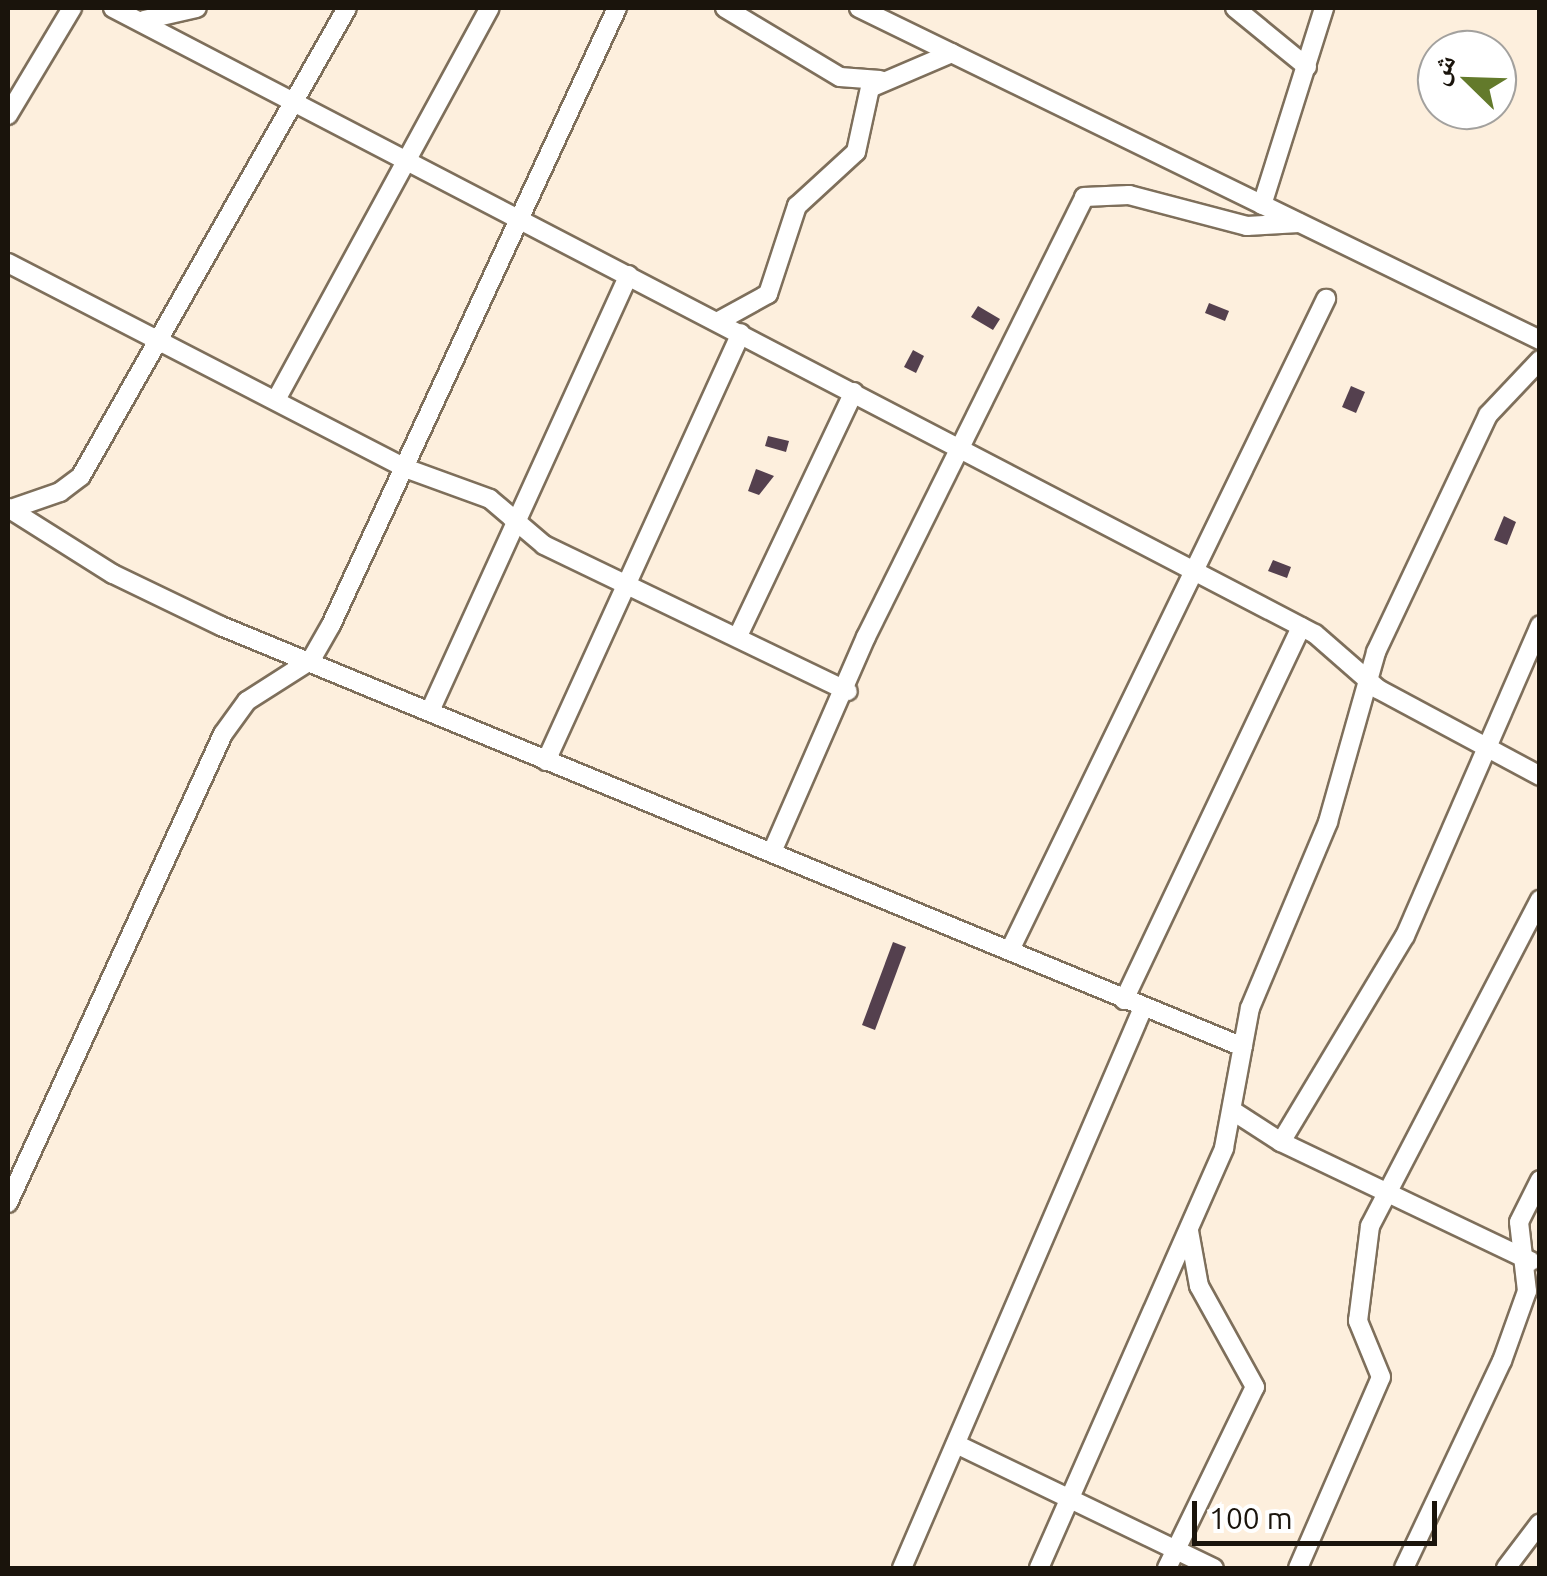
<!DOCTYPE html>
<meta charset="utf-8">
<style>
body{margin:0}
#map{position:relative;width:1547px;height:1576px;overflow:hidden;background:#fdefdd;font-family:Ubuntu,"Noto Naskh Arabic",sans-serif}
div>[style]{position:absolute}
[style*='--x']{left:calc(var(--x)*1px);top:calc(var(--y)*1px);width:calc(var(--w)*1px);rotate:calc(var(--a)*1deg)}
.building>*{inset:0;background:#54404e}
.roads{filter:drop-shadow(2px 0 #7e6f5b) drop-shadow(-2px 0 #7e6f5b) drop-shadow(0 2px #7e6f5b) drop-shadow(0 -2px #7e6f5b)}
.minor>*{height:18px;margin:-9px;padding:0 9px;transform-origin:9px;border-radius:9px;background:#fff}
span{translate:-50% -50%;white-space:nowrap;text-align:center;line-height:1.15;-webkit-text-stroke:10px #fff;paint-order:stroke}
.frame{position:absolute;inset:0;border:10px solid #1a140c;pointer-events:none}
.north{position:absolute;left:1417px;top:30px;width:100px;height:100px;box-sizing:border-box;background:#fff;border:2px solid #a3a19e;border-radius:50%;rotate:293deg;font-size:28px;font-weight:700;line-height:40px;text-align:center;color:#1a140c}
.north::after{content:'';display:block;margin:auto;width:35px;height:45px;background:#637a2b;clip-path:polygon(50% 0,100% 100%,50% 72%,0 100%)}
.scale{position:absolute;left:1192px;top:1501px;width:245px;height:45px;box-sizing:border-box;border:5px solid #1a140c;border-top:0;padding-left:12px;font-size:30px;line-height:35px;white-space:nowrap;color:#1a140c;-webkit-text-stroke:8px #fff;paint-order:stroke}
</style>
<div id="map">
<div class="building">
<div style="clip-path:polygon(1209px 303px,1229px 311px,1225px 321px,1205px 313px)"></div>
<div style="clip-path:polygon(978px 306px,1000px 319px,993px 330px,971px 317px)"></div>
<div style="clip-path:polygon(913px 350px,924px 356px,916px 373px,904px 367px)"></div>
<div style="clip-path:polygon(1351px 386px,1365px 392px,1356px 413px,1342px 407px)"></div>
<div style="clip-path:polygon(768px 436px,789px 441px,786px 452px,765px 446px)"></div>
<div style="clip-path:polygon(756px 469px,774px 476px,759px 495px,748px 491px)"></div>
<div style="clip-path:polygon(1504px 516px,1516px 522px,1507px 545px,1494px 540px)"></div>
<div style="clip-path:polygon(1273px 560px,1291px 567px,1287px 578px,1268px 571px)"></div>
<div style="clip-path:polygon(893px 942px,906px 947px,875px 1030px,862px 1025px)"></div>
</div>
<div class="roads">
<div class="minor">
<div style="--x:113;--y:8;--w:1355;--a:27.51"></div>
<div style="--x:1315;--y:634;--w:84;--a:41.1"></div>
<div style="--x:1378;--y:689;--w:184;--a:28.2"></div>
<div style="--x:725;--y:8;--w:134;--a:31"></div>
<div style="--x:840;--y:77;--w:40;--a:4.3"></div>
<div style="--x:859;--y:8;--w:758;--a:25.99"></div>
<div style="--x:1235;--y:8;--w:93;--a:39.3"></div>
<div style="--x:144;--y:20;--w:54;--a:-12.8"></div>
<div style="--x:8;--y:115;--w:125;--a:-59.1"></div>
<div style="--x:1262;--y:205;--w:207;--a:-72.5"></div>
<div style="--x:8;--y:263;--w:447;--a:27.3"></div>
<div style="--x:405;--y:468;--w:90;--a:20"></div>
<div style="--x:490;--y:499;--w:71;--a:40.4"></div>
<div style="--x:544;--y:545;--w:337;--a:25.7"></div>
<div style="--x:719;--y:321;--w:56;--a:-28.9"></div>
<div style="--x:768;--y:294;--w:93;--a:-71.8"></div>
<div style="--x:797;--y:206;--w:80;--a:-42.5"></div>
<div style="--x:856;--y:152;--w:66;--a:-77.7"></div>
<div style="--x:870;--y:88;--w:89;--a:-23.1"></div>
<div style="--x:277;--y:398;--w:444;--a:-61.4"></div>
<div style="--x:8;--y:508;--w:124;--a:32.2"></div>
<div style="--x:113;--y:574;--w:120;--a:25.7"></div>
<div style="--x:221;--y:626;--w:1105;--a:22.39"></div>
<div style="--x:11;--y:509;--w:52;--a:-19.1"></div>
<div style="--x:60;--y:492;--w:26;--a:-37"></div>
<div style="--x:81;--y:476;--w:538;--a:-60.39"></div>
<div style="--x:738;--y:636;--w:270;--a:-64.6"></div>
<div style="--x:430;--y:711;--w:479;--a:-65.5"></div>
<div style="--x:546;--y:761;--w:470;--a:-65.5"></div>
<div style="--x:772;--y:852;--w:235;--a:-66.4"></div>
<div style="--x:866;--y:637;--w:491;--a:-63.6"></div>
<div style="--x:1084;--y:197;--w:45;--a:-2.5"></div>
<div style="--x:1129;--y:195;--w:122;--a:14.7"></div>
<div style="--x:1247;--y:226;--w:52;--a:-3.3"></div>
<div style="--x:1010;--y:950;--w:724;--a:-64.11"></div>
<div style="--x:1124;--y:1000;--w:413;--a:-64.6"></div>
<div style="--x:1233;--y:1111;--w:57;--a:32.9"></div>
<div style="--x:1281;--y:1142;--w:277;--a:25.5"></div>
<div style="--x:1281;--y:1142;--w:240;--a:-59"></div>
<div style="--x:1405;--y:936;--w:339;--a:-66.5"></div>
<div style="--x:8;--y:1203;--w:516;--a:-65.37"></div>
<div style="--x:223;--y:734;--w:41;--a:-54"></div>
<div style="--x:247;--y:701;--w:76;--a:-32.6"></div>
<div style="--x:311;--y:660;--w:40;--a:-60.3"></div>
<div style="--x:331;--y:625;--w:680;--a:-65.13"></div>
<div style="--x:956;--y:1444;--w:286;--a:25.7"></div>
<div style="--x:902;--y:1568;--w:610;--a:-66.72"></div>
<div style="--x:1039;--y:1568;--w:459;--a:-66.2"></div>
<div style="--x:1224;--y:1148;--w:142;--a:-79.5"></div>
<div style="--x:1250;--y:1008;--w:202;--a:-67.2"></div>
<div style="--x:1328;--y:822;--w:177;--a:-74.2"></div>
<div style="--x:1376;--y:652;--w:262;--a:-64.7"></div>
<div style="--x:1488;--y:415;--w:76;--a:-46.6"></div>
<div style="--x:1167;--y:1568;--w:201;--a:-64.1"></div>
<div style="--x:1255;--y:1387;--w:115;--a:-119"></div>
<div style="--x:1199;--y:1286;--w:56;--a:-100.3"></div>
<div style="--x:1298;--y:1568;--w:208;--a:-66.5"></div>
<div style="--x:1381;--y:1377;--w:61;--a:-112.3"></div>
<div style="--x:1358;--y:1321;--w:96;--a:-82.8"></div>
<div style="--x:1370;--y:1226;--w:368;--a:-62.5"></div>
<div style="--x:1404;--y:1568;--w:229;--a:-64.7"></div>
<div style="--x:1502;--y:1361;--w:74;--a:-70.3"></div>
<div style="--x:1527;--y:1291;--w:69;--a:-96.6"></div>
<div style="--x:1519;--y:1222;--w:47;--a:-63.4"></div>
<div style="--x:1506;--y:1568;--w:56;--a:-52.9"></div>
</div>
</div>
<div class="frame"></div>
<div class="north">ش</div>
<div class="scale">100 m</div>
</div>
